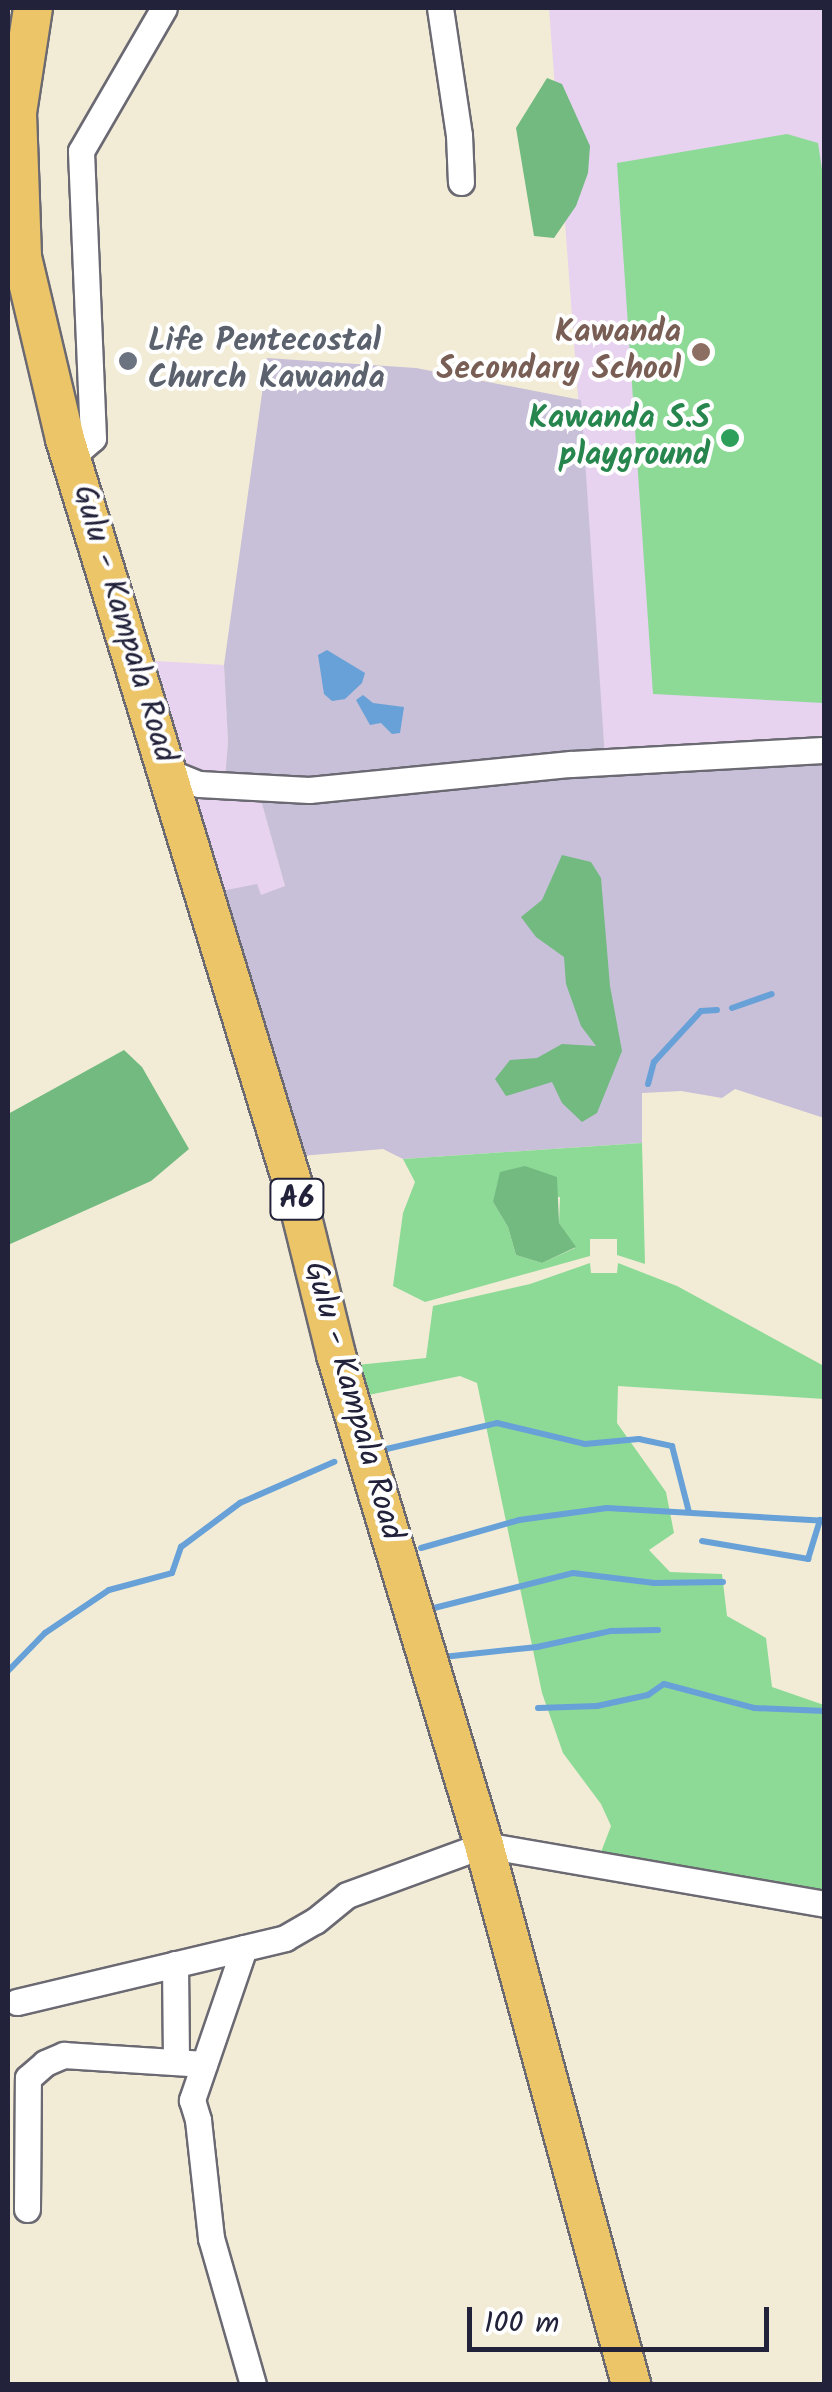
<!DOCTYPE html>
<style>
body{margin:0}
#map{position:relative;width:832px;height:2392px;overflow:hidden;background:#f2ecd7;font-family:Kalam,sans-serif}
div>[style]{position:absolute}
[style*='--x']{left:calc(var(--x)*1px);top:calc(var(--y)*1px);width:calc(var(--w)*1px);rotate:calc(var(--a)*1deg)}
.built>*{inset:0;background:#e7d2ef}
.industrial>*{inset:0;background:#c8bfd8}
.green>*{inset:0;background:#8dda97}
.forest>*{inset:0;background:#72ba80}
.water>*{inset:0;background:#67a1d7}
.stream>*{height:6px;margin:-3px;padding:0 3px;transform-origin:3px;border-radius:3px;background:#67a1d7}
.roads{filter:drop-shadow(2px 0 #6b6972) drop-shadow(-2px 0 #6b6972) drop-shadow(0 2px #6b6972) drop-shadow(0 -2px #6b6972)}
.minor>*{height:25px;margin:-12.5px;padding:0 12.5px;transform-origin:12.5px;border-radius:12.5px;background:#fff}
.primary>*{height:38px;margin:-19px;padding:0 19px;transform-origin:19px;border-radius:19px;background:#ecc569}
.dots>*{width:28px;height:28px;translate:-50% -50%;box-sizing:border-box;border:5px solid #fff;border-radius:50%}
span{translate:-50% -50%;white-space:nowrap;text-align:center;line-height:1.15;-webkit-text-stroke:8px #fff;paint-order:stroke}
.shield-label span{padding:2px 8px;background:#fff;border:2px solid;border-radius:8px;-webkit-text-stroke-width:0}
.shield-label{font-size:30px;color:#22223b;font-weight:700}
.education-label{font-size:32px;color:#785e54;font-weight:700}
.right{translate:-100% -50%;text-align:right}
.worship-label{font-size:32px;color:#5b616d;font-weight:700}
.left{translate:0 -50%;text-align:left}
.leisure-label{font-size:32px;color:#27864d;font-weight:700}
.street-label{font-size:32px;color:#22223b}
.frame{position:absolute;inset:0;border:10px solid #22223b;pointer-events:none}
.scale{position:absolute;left:467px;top:2307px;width:302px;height:45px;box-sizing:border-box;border:5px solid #22223b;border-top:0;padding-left:12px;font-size:30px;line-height:35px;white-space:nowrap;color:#22223b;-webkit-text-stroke:8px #fff;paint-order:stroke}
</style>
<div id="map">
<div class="built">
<div style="clip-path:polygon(549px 8px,824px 8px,824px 742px,605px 758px)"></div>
<div style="clip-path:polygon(138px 660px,224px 665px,228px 742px,225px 778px,176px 772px)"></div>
<div style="clip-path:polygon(259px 793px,285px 886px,260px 896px,206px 894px,184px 795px)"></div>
</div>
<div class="industrial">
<div style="clip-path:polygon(267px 358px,416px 368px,581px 400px,605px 758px,312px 780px,225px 778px,228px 742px,224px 665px)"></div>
<div style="clip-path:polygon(824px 758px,824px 1118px,735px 1089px,722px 1098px,681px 1091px,642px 1093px,642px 1143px,403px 1159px,383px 1149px,289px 1157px,206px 894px,257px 884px,261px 895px,285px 886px,259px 793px,398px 790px)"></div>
</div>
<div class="green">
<div style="clip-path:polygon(787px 134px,818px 143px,824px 183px,824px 703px,653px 694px,617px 163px)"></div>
<div style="clip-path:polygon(evenodd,642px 1143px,645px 1264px,617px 1255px,617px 1239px,590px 1239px,590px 1256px,425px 1302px,393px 1286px,403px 1213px,415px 1182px,403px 1159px,642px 1143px,560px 1197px,559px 1223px,575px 1248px,542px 1263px,516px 1255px,508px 1227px,493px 1202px,560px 1197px)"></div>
<div style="clip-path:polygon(590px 1263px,591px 1273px,617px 1273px,618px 1263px,677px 1286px,824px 1366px,824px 1399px,618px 1386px,617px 1423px,666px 1492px,674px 1533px,649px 1550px,670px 1572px,722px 1574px,727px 1616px,766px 1638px,772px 1687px,824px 1705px,824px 1897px,598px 1860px,611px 1826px,601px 1804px,563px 1753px,542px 1693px,477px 1383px,460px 1376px,359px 1397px,347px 1366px,426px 1358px,433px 1306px,530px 1284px)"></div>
</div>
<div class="forest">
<div style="clip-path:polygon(547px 78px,562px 84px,590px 146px,588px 173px,576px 206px,554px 238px,534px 236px,516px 128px)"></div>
<div style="clip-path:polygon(562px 855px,591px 862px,601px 878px,610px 986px,622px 1051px,597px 1113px,582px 1122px,562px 1103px,552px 1082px,506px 1096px,495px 1079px,510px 1060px,537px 1058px,562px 1044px,596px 1046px,581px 1026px,566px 984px,564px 957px,536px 937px,521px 917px,542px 900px)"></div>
<div style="clip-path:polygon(124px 1050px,142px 1067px,189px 1149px,151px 1181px,8px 1245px,8px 1114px)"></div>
<div style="clip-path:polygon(525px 1166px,557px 1177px,559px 1223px,576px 1247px,542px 1263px,516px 1255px,508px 1227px,493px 1202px,500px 1172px)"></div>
</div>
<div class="water">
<div style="clip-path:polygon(327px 650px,365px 673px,362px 683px,345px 699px,332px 701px,324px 694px,318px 655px)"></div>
<div style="clip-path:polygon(363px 695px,373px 703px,404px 707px,400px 733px,392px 734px,381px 723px,370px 725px,356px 700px)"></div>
</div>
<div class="stream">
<div style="--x:732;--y:1008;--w:42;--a:-19.3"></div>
<div style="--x:648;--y:1084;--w:23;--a:-75"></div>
<div style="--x:654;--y:1062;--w:69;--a:-47.3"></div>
<div style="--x:701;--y:1011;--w:16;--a:-4"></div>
<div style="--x:378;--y:1451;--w:122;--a:-13.2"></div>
<div style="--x:497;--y:1423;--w:90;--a:13.4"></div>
<div style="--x:585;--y:1444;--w:54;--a:-5.3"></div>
<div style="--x:639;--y:1439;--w:34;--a:12"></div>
<div style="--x:672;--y:1446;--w:68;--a:75.6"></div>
<div style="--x:702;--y:1541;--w:108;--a:9.6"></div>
<div style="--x:808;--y:1559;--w:41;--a:-72.9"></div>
<div style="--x:421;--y:1548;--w:102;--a:-15.9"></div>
<div style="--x:519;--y:1520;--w:89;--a:-7.8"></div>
<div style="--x:607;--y:1508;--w:217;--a:3.4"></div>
<div style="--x:430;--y:1609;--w:147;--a:-14.1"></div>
<div style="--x:573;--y:1573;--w:82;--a:7"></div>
<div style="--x:654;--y:1583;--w:69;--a:-0.8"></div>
<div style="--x:443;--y:1657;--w:95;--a:-6.1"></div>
<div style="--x:537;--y:1647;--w:76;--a:-12.2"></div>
<div style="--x:611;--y:1631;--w:47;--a:-1.2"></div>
<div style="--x:8;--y:1671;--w:53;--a:-45.8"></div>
<div style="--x:45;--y:1633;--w:77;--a:-33.9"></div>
<div style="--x:109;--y:1590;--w:65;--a:-15.1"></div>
<div style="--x:172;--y:1573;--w:28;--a:-71"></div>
<div style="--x:181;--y:1547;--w:74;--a:-36.7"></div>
<div style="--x:240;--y:1503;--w:103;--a:-23.6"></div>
<div style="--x:538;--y:1708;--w:59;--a:-1.9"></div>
<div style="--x:597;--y:1706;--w:52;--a:-12.2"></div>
<div style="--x:648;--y:1695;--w:19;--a:-35"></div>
<div style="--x:664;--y:1684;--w:93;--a:14.9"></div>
<div style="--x:754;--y:1708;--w:70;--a:2.5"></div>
</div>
<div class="roads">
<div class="minor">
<div style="--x:440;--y:8;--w:128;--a:81.5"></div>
<div style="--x:459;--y:135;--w:47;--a:87.6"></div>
<div style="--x:71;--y:457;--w:29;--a:-41"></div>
<div style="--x:93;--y:438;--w:287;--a:-92.4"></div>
<div style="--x:81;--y:151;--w:165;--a:-59.9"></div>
<div style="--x:169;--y:772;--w:32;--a:22"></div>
<div style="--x:199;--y:784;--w:110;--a:3.1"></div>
<div style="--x:309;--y:790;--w:263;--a:-5.7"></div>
<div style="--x:571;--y:764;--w:253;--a:-3.2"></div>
<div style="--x:244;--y:1948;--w:161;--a:108.9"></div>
<div style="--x:192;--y:2100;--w:21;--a:73"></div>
<div style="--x:198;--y:2120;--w:119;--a:83.7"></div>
<div style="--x:211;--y:2238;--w:152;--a:74"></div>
<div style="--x:175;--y:1964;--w:97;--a:89.4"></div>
<div style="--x:17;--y:2002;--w:276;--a:-13.4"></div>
<div style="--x:285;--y:1938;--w:34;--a:-30"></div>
<div style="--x:315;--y:1921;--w:41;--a:-39.1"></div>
<div style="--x:347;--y:1895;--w:146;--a:-20.1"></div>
<div style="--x:484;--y:1845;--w:345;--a:9.8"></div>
<div style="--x:27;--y:2209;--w:131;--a:-89.6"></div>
<div style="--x:28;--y:2078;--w:23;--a:-41"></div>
<div style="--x:45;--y:2063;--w:21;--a:-23"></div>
<div style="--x:64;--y:2055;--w:140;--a:3.7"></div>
</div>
<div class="primary">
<div style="--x:33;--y:8;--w:106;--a:98.7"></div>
<div style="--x:17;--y:113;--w:144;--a:88"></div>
<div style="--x:22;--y:257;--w:187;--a:76.7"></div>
<div style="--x:65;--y:439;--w:797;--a:73"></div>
<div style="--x:298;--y:1201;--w:159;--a:76.1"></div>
<div style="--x:336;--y:1355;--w:512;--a:73.19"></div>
<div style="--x:484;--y:1845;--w:559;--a:74.74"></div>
</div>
</div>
<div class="dots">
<div style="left:701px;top:352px;background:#8d6e63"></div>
<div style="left:128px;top:361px;background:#6b7280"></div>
<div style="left:730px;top:438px;background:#2e9e5b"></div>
</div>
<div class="shield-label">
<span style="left:297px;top:1199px">A6</span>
</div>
<div class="education-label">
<span class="right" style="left:681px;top:352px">Kawanda<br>Secondary School</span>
</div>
<div class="worship-label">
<span class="left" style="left:148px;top:361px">Life Pentecostal<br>Church Kawanda</span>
</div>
<div class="leisure-label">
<span class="right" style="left:710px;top:438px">Kawanda S.S<br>playground</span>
</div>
<div class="street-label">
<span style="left:123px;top:624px;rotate:73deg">Gulu - Kampala Road</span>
<span style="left:352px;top:1401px;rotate:74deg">Gulu - Kampala Road</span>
</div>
<div class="frame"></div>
<div class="scale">100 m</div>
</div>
